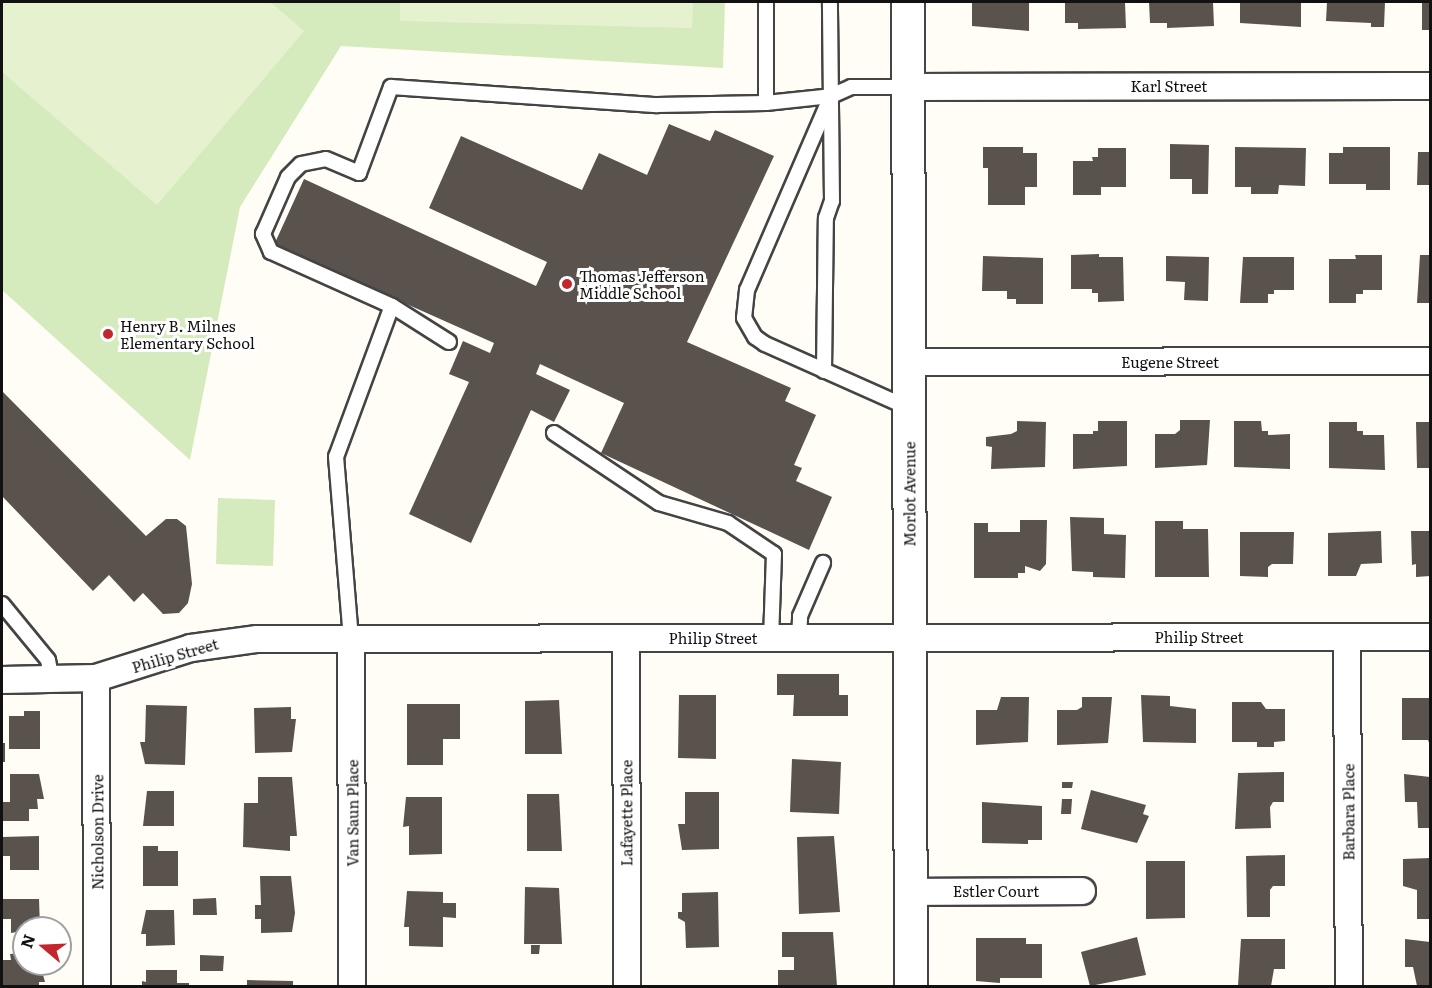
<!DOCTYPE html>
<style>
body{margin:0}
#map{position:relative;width:1432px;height:988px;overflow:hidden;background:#fffdf5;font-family:Literata,serif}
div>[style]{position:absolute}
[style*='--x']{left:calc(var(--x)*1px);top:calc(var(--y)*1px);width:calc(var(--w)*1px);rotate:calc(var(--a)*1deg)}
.green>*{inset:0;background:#d5ebbd}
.pitch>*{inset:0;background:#e6f2cf}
.building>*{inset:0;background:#5a524d}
.roads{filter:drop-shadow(2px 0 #444) drop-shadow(-2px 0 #444) drop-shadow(0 2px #444) drop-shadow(0 -2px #444)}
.service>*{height:14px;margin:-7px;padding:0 7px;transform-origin:7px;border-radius:7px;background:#fff}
.minor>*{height:26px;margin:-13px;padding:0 13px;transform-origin:13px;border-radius:13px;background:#fff}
.tertiary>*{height:32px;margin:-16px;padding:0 16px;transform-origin:16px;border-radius:16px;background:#fff}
.dots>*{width:16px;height:16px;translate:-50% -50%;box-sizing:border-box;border:3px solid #fff;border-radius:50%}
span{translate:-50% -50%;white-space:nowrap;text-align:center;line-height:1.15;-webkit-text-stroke:6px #fff;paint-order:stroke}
.street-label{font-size:15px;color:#111}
.poi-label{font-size:15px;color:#111}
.left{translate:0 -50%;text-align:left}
.frame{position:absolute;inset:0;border:3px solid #111;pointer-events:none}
.north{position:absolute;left:12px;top:916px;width:60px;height:60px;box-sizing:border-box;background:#fff;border:2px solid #a0a0a0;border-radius:50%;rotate:289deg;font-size:16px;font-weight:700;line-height:24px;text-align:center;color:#111}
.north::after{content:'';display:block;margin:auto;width:21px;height:27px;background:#c4262e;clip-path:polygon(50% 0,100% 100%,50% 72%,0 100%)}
</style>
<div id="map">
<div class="green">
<div style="clip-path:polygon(2px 2px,725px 2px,723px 68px,341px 46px,240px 207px,190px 460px,2px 290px)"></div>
<div style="clip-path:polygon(218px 498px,275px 500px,273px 566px,216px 564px)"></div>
</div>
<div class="pitch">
<div style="clip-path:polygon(2px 2px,270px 2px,304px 31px,157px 205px,2px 72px)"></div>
<div style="clip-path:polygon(400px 2px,693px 2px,692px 28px,400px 21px)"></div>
</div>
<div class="building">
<div style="clip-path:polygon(972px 2px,1029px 2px,1029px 31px,972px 26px)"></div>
<div style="clip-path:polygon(1065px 2px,1125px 2px,1126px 28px,1078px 29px,1078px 23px,1065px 23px)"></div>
<div style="clip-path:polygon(1149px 2px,1213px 2px,1214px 26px,1167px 28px,1167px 23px,1150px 23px)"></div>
<div style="clip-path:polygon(1240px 2px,1301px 2px,1301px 27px,1240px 23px)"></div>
<div style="clip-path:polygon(1327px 2px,1385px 2px,1384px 27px,1371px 27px,1371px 23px,1326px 21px)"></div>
<div style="clip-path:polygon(1422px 2px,1430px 2px,1430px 30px,1422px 30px)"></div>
<div style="clip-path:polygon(669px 124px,710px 141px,715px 130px,774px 156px,687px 342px,791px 388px,785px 401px,816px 415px,794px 465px,802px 468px,796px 481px,832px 497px,809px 550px,601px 453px,624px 403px,540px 364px,536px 374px,570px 390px,554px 422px,531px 410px,471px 543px,409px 514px,469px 382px,449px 374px,463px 341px,490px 353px,494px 343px,274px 245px,304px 179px,536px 286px,547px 262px,429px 208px,461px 136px,582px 190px,599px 153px,647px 175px)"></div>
<div style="clip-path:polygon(1170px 144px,1209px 145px,1208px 194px,1192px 194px,1192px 179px,1170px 179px)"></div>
<div style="clip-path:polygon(983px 147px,1023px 147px,1023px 153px,1037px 153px,1037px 187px,1025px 187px,1025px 205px,988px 205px,988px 168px,983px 168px)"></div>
<div style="clip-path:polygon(1235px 147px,1306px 148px,1305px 186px,1279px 185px,1278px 194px,1251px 194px,1251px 187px,1235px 187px)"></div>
<div style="clip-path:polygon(1343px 147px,1390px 147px,1390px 190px,1366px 190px,1366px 184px,1329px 184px,1329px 153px,1343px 153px)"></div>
<div style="clip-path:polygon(1098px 148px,1126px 148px,1126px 187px,1101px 187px,1101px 195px,1073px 195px,1073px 161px,1093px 161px,1092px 157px,1098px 157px)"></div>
<div style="clip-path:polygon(1418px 152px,1430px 152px,1430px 185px,1417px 185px)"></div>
<div style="clip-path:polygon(1099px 254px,1099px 257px,1123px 257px,1124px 301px,1098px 302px,1098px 293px,1092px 293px,1092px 289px,1071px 289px,1071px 255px)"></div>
<div style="clip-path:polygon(1355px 255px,1382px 255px,1382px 290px,1363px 290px,1363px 294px,1356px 294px,1356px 303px,1329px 303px,1329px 259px,1356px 259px)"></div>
<div style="clip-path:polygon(1420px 255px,1430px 255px,1430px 303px,1417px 303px)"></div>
<div style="clip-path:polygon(983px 256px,1043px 258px,1043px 304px,1016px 304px,1016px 299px,1007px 299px,1007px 291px,982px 291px)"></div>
<div style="clip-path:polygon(1166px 256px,1209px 257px,1208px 301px,1184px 300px,1185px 282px,1166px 281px)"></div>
<div style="clip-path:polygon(1243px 257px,1294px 257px,1294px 290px,1274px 290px,1274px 294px,1268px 294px,1268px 303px,1240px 303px)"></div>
<div style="clip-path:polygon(2px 391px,146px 536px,166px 519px,177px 519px,186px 526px,192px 584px,188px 603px,179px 613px,163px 614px,143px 593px,134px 602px,109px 575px,93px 591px,2px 496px)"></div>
<div style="clip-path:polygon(1180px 420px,1210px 420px,1207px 465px,1155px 468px,1155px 434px,1175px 434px,1180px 430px)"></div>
<div style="clip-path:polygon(1017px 421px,1046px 422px,1045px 467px,991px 469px,992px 447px,986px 446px,986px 437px,1011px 434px,1017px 431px)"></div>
<div style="clip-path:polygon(1098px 421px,1127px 421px,1127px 466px,1073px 469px,1073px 434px,1093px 434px,1093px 431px,1098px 431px)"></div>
<div style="clip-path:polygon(1234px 421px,1261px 421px,1262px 431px,1268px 431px,1268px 435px,1290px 434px,1290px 469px,1234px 467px)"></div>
<div style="clip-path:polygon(1329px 422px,1357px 422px,1357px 431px,1363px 431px,1363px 435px,1384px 435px,1385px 470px,1329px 468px)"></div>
<div style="clip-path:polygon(1416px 422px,1430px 422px,1430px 468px,1417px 468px)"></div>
<div style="clip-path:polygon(1070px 517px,1104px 518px,1104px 534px,1126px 535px,1125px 578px,1093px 577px,1093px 572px,1072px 571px)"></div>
<div style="clip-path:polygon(1020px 520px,1047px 520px,1046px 564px,1040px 571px,1025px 566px,1025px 573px,1018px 573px,1018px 578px,974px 578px,974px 523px,988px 523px,988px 532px,1020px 532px)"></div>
<div style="clip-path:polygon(1155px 521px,1183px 521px,1183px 529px,1208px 529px,1209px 577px,1155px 577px)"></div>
<div style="clip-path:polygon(1381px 531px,1382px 563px,1361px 564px,1356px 576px,1328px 576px,1328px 533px)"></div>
<div style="clip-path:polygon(1411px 531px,1430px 531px,1430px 576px,1416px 577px,1416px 564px,1412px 565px)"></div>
<div style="clip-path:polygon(1240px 532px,1294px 532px,1293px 564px,1272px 564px,1268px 567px,1268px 577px,1240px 576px)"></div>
<div style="clip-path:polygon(777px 674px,839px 674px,839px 695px,848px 695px,848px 716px,793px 716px,794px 695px,777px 695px)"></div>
<div style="clip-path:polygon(679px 695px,716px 695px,716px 759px,678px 758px)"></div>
<div style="clip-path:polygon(1141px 695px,1170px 696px,1170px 706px,1196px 709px,1196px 743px,1143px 742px)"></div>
<div style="clip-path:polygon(1001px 697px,1029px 697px,1028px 742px,976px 745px,976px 710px,997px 710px)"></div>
<div style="clip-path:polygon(1082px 697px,1112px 697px,1108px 743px,1057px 745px,1057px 710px,1077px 710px,1082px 707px)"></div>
<div style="clip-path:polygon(1402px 698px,1430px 698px,1430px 745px,1428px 740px,1402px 740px)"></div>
<div style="clip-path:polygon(559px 700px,562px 754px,525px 754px,525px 701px)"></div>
<div style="clip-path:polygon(1232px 702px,1261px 702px,1266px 709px,1285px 709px,1285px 741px,1274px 742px,1274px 747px,1257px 747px,1257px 742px,1232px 742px)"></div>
<div style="clip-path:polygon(407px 704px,460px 704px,460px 739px,443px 739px,443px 765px,407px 765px)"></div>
<div style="clip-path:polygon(146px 705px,187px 706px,185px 765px,145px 764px,140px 742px,145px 742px)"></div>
<div style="clip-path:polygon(291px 707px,291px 719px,296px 719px,292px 752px,255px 753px,254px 708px)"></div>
<div style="clip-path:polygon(24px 711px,40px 711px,40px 749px,9px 749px,9px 716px,24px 716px)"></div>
<div style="clip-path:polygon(2px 743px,5px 743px,5px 762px,2px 762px)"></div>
<div style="clip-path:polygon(792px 759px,841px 762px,839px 814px,790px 812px)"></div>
<div style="clip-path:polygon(1284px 772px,1284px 802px,1273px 802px,1270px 807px,1271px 828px,1235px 829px,1238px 773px)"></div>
<div style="clip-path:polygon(10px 774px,39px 774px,44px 799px,37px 799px,38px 809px,29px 809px,29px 821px,2px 821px,2px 802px,10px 802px)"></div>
<div style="clip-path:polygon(1404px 774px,1430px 777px,1430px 828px,1418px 828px,1417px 802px,1405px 802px)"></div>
<div style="clip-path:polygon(258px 777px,292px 777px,297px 836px,290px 836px,290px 851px,243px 847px,244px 803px,258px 803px)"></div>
<div style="clip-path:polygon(1062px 782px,1073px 782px,1072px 788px,1062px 788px)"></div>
<div style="clip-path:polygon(1091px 790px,1146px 805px,1143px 814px,1149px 816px,1137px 843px,1081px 829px)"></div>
<div style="clip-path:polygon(147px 791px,174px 791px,174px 826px,143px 826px)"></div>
<div style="clip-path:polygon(685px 792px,719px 792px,719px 849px,682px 850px,678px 824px,685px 824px)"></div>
<div style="clip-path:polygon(527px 794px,559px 794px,562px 851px,527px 851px)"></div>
<div style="clip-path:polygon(406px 797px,442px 797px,442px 854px,409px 855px,409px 826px,403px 827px)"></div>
<div style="clip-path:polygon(1062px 799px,1072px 799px,1071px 814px,1061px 814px)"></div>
<div style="clip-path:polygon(982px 802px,1042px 806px,1042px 840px,1028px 840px,1028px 844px,982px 843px)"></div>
<div style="clip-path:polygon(39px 836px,39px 870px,10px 870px,10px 856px,2px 856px,2px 837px)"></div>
<div style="clip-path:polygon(834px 836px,840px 912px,799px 914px,797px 837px)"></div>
<div style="clip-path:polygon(143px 846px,158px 846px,158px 851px,178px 851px,178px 886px,143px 886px)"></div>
<div style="clip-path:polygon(1285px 855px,1285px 886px,1273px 886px,1270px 890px,1270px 917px,1247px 917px,1246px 856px)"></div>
<div style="clip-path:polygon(1430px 858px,1430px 919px,1417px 919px,1417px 890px,1403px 886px,1403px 859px)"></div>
<div style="clip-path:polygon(1146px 861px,1185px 861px,1185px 918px,1146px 919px)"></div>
<div style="clip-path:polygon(260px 876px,291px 876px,295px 913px,292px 932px,261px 933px,261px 919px,255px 919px,255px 905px,261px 905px)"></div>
<div style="clip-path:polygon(525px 887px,559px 888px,562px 944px,524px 944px)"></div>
<div style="clip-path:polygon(407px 891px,443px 892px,443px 903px,456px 903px,456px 918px,443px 917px,443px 947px,409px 946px,409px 927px,404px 927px)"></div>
<div style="clip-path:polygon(718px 892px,719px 947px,686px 948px,685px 922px,678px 918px,678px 912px,682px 912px,682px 893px)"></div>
<div style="clip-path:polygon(216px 898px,217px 915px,193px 915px,193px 899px)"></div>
<div style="clip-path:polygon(2px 899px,39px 899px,40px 928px,11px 933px,11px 919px,2px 919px)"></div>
<div style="clip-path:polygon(146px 910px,174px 910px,175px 945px,146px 946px,146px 934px,141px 934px)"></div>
<div style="clip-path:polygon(782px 932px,833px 932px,837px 986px,778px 986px,778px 970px,794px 970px,794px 957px,782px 957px)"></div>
<div style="clip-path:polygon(1137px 937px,1146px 975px,1090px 986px,1081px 952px)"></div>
<div style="clip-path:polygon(976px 938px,1026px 938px,1026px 944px,1042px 944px,1042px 978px,1000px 978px,1000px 983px,976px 981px)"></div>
<div style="clip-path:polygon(1241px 939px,1285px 939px,1285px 969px,1274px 969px,1271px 986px,1238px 986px)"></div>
<div style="clip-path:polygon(1405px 939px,1430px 942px,1430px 986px,1417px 986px,1413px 967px,1405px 967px)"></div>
<div style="clip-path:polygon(531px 945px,540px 945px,539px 954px,531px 954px)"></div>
<div style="clip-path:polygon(24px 953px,24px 964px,40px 964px,45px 982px,39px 982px,39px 986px,2px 986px,2px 960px,11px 960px,10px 954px)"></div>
<div style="clip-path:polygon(200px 955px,224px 956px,223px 971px,200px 971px)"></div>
<div style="clip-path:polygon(146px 970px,177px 970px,177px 983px,189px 983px,189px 986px,142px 986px,142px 981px,146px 982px)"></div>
<div style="clip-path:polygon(247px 980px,293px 981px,293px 986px,247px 986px)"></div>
</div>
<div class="roads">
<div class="service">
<div style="--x:766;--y:2;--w:101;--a:90"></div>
<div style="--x:831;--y:96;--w:211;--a:113.4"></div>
<div style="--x:747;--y:290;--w:28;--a:96"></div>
<div style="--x:744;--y:318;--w:22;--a:60"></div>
<div style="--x:755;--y:337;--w:12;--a:35"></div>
<div style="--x:765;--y:344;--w:158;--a:24"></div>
<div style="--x:449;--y:342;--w:67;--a:-147.7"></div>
<div style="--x:392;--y:306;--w:133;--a:-155.9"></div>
<div style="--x:271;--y:252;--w:20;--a:-114"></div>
<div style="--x:263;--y:234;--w:62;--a:-66.3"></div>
<div style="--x:288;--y:177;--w:18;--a:-45"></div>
<div style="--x:301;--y:164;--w:25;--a:-11"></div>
<div style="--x:326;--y:159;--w:36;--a:23"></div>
<div style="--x:359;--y:173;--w:92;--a:-69.6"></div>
<div style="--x:391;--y:87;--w:267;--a:3.9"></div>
<div style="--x:657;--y:105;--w:109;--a:-1.1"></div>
<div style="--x:766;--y:103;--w:65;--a:-6.1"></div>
<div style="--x:831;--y:96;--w:22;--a:-24"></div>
<div style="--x:851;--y:87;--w:57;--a:0"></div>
<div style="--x:824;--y:371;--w:153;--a:-89.3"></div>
<div style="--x:826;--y:218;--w:18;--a:-71"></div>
<div style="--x:832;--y:201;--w:199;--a:-90.6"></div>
<div style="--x:554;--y:433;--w:126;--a:33.7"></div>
<div style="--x:659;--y:503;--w:72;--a:16.2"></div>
<div style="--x:728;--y:523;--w:55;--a:34"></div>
<div style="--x:774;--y:554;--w:84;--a:92"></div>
<div style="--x:2;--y:604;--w:72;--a:50.6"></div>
<div style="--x:48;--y:660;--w:21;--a:79"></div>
<div style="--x:799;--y:638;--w:22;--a:-87"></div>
<div style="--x:800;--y:616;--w:58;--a:-66.5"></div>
<div style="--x:351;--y:639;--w:183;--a:-94.7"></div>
<div style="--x:336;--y:457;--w:161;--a:-69.7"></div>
</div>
<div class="minor">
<div style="--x:908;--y:87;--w:522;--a:-0.11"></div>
<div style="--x:909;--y:362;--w:521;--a:-0.11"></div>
<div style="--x:1347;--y:637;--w:349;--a:89.7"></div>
<div style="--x:351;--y:639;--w:347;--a:89.8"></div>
<div style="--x:626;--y:639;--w:347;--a:89.8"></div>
<div style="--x:96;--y:678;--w:308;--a:89.8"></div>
<div style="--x:2;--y:680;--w:94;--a:-1.2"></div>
<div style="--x:96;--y:678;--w:100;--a:-17.5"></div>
<div style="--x:191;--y:648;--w:67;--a:-7.8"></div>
<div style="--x:257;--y:639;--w:1173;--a:-0.1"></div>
<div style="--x:910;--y:892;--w:172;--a:-0.3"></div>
</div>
<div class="tertiary">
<div style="--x:908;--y:2;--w:984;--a:89.83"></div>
</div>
</div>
<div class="dots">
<div style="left:567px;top:284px;background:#c4262e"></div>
<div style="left:108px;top:334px;background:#c4262e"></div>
</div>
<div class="street-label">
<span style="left:1169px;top:86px">Karl Street</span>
<span style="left:1170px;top:362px">Eugene Street</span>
<span style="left:909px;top:494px;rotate:-90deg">Morlot Avenue</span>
<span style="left:1199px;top:637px">Philip Street</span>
<span style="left:713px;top:638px">Philip Street</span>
<span style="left:175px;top:655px;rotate:-16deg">Philip Street</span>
<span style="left:1348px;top:812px;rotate:-90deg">Barbara Place</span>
<span style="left:352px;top:813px;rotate:-90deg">Van Saun Place</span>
<span style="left:626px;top:813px;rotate:-90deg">Lafayette Place</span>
<span style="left:97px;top:832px;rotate:-90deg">Nicholson Drive</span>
<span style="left:996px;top:891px">Estler Court</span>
</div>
<div class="poi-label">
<span class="left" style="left:579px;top:284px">Thomas Jefferson<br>Middle School</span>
<span class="left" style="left:120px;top:334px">Henry B. Milnes<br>Elementary School</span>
</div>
<div class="frame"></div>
<div class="north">N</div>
</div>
